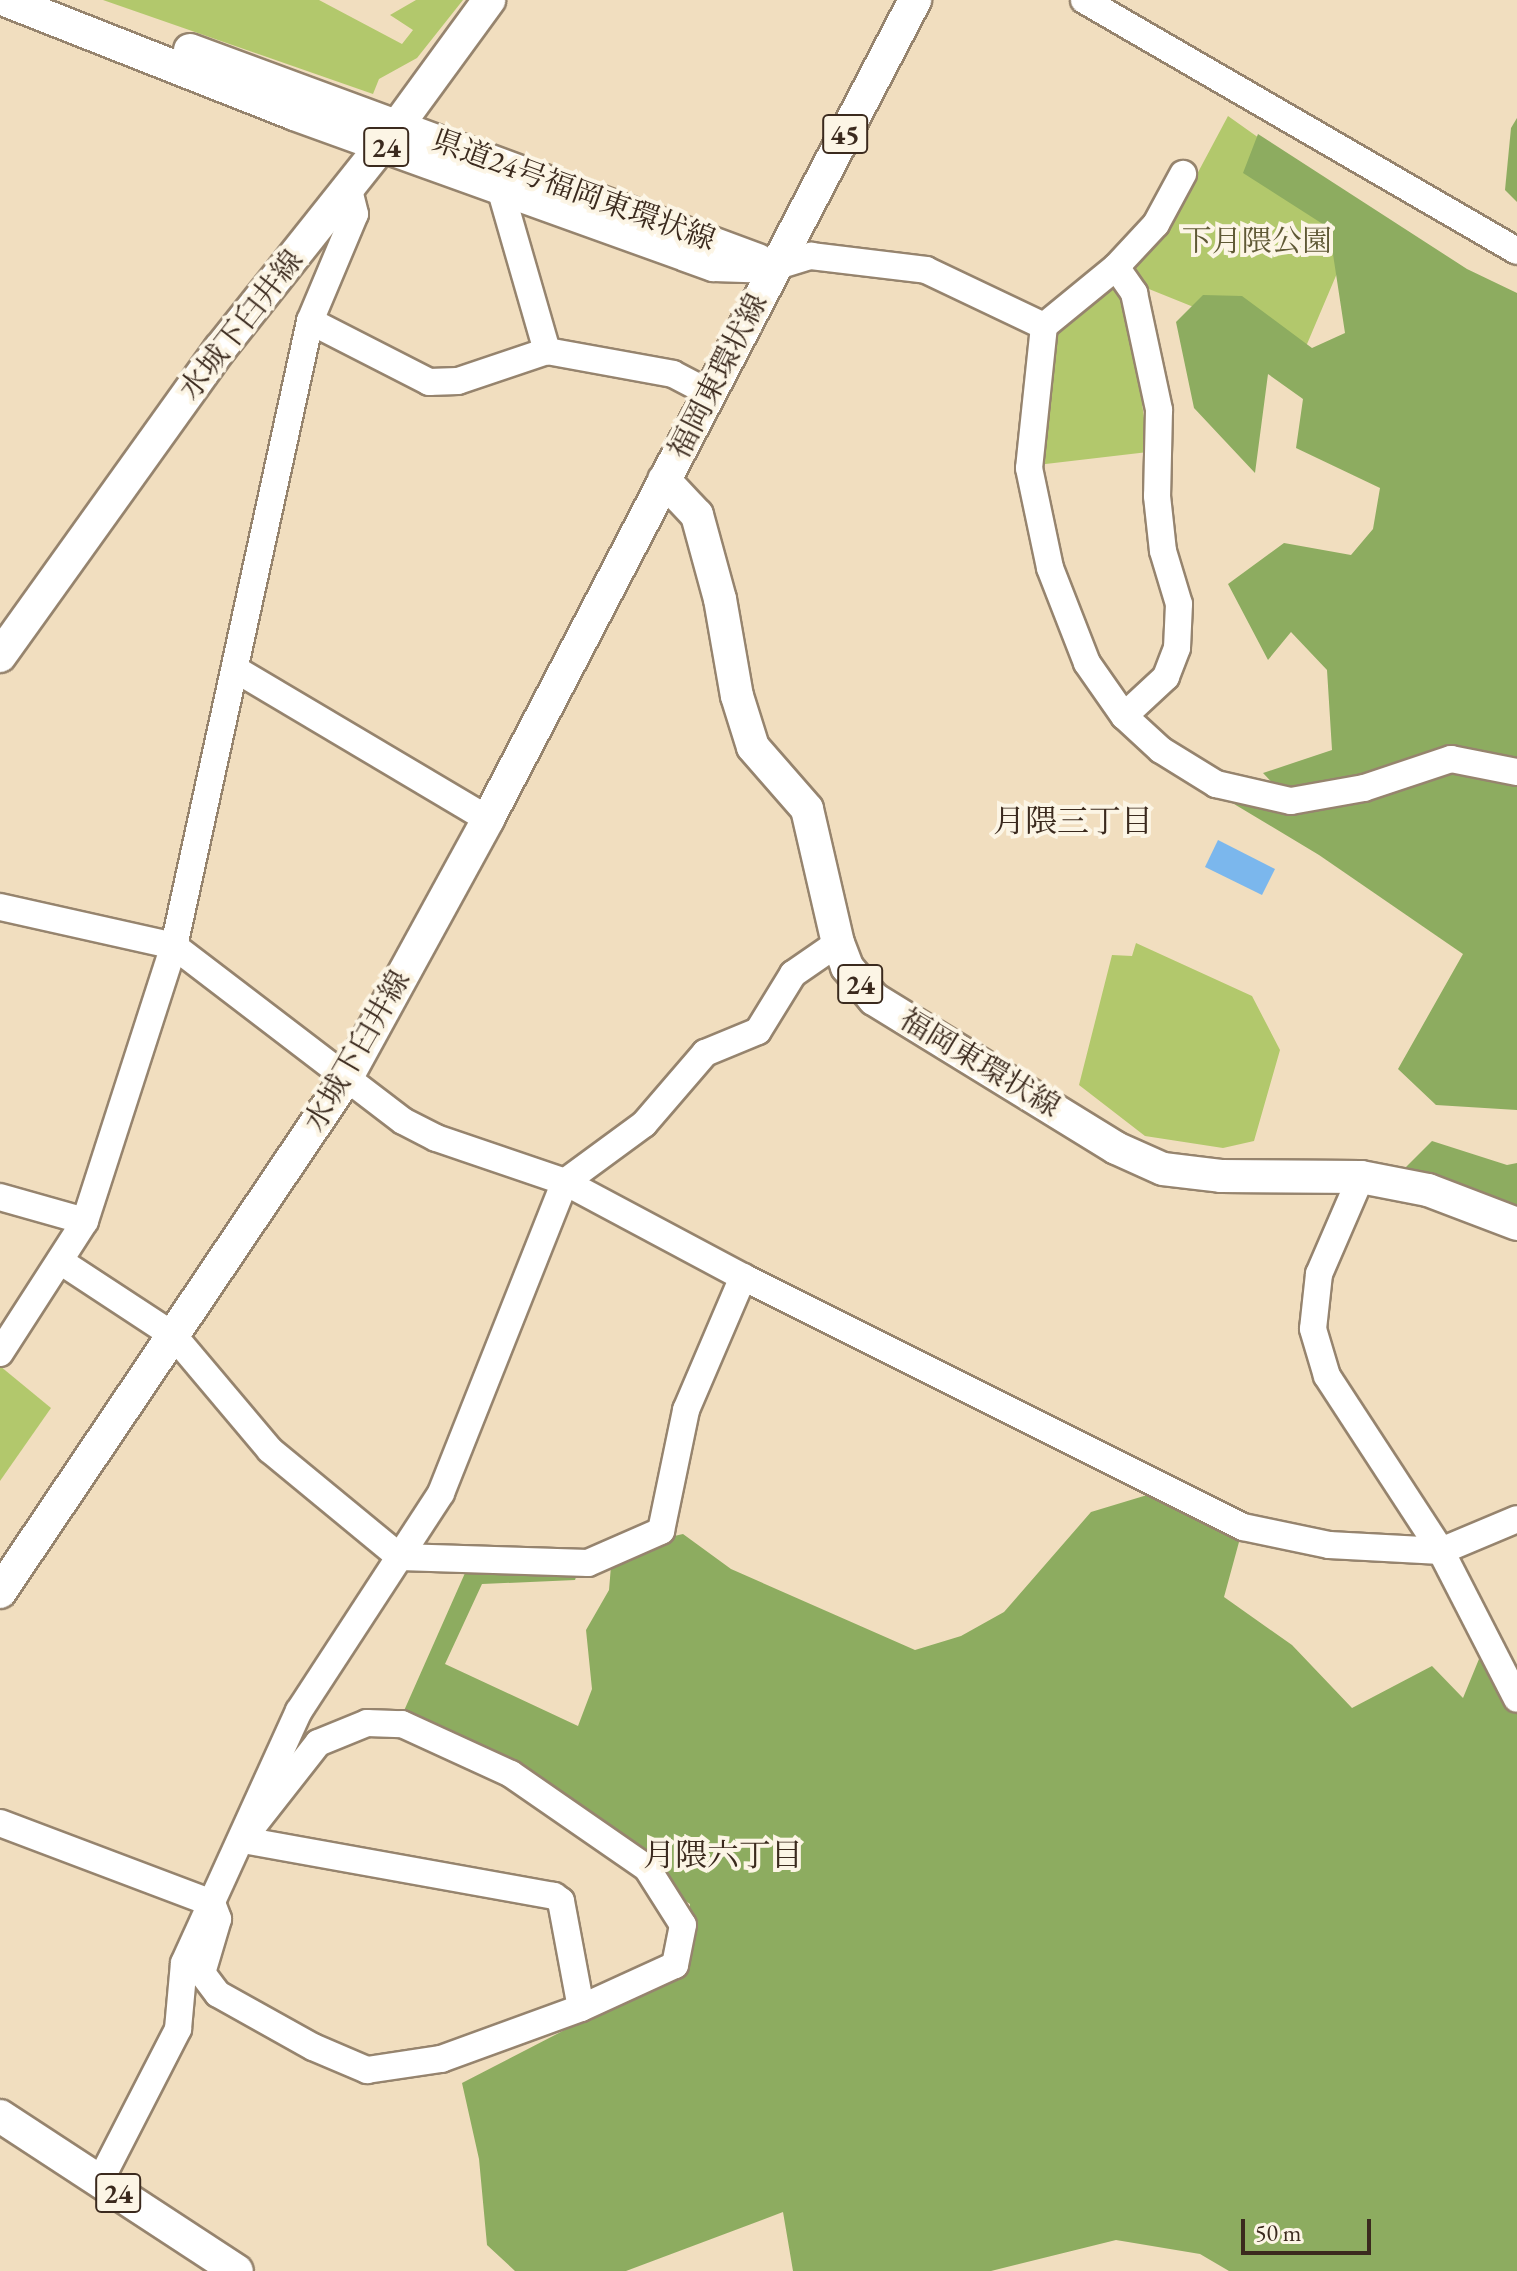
<!DOCTYPE html>
<meta charset="utf-8">
<style>
body{margin:0}
#map{position:relative;width:1517px;height:2271px;overflow:hidden;background:#f1debf;font-family:"EB Garamond","Noto Serif JP",serif}
div>[style]{position:absolute}
[style*='--x']{left:calc(var(--x)*1px);top:calc(var(--y)*1px);width:calc(var(--w)*1px);rotate:calc(var(--a)*1deg)}
.green>*{inset:0;background:#b2c86c}
.forest>*{inset:0;background:#8dac60}
.water>*{inset:0;background:#7bb7ed}
.roads{filter:drop-shadow(2px 0 #96846e) drop-shadow(-2px 0 #96846e) drop-shadow(0 2px #96846e) drop-shadow(0 -2px #96846e)}
.minor>*{height:26px;margin:-13px;padding:0 13px;transform-origin:13px;border-radius:13px;background:#fff}
.major>*{height:32px;margin:-16px;padding:0 16px;transform-origin:16px;border-radius:16px;background:#fff}
span{translate:-50% -50%;white-space:nowrap;text-align:center;line-height:1.15;-webkit-text-stroke:8px #fcf5e5;paint-order:stroke}
.shield-label span{padding:2px 6px;background:#fcf5e5;border:2px solid;border-radius:6px;-webkit-text-stroke-width:0}
.shield-label{font-size:28px;color:#3b2a1e;font-weight:700}
.street-label{font-size:30px;color:#3b2a1e}
.park-label{font-size:30px;color:#5f5935}
.neighbourhood-label{font-size:32px;color:#3b2a1e}
.scale{position:absolute;left:1241px;top:2219px;width:130px;height:36px;box-sizing:border-box;border:4px solid #3b2a1e;border-top:0;padding-left:10px;font-size:24px;line-height:28px;white-space:nowrap;color:#3b2a1e;-webkit-text-stroke:6px #fcf5e5;paint-order:stroke}
</style>
<div id="map">
<div class="green">
<div style="clip-path:polygon(103px 0,319px 0,402px 44px,413px 30px,390px 15px,416px 0,463px 0,417px 58px,379px 79px,373px 94px)"></div>
<div style="clip-path:polygon(1228px 116px,1363px 212px,1299px 363px,1268px 337px,1139px 285px,1125px 265px,1163px 238px)"></div>
<div style="clip-path:polygon(1115px 274px,1129px 294px,1148px 452px,1037px 465px,1048px 331px)"></div>
<div style="clip-path:polygon(1136px 943px,1252px 996px,1280px 1050px,1254px 1141px,1223px 1148px,1145px 1136px,1079px 1085px,1112px 955px,1132px 956px)"></div>
<div style="clip-path:polygon(0 1366px,51px 1408px,0 1481px)"></div>
</div>
<div class="forest">
<div style="clip-path:polygon(1517px 118px,1517px 202px,1505px 190px,1511px 128px)"></div>
<div style="clip-path:polygon(1258px 134px,1467px 269px,1517px 293px,1517px 1110px,1436px 1105px,1398px 1069px,1463px 954px,1319px 855px,1224px 798px,1285px 796px,1263px 773px,1332px 750px,1327px 670px,1291px 632px,1268px 660px,1228px 584px,1284px 543px,1351px 555px,1373px 529px,1380px 488px,1296px 448px,1303px 399px,1268px 374px,1255px 473px,1194px 408px,1176px 322px,1203px 295px,1242px 296px,1312px 348px,1345px 333px,1329px 228px,1243px 173px)"></div>
<div style="clip-path:polygon(1432px 1141px,1507px 1165px,1517px 1163px,1517px 1216px,1403px 1170px)"></div>
<div style="clip-path:polygon(1177px 1486px,1239px 1542px,1224px 1597px,1292px 1645px,1352px 1708px,1432px 1666px,1463px 1698px,1479px 1659px,1517px 1671px,1517px 2271px,1229px 2271px,1200px 2254px,1116px 2240px,991px 2271px,793px 2271px,783px 2212px,626px 2271px,515px 2271px,487px 2245px,479px 2159px,462px 2083px,675px 1973px,690px 1940px,690px 1904px,403px 1713px,469px 1564px,580px 1566px,575px 1580px,482px 1584px,445px 1664px,578px 1726px,592px 1689px,586px 1630px,609px 1590px,611px 1566px,639px 1544px,683px 1534px,731px 1569px,915px 1650px,961px 1636px,1004px 1612px,1091px 1512px)"></div>
</div>
<div class="water">
<div style="clip-path:polygon(1218px 840px,1275px 869px,1262px 895px,1205px 867px)"></div>
</div>
<div class="roads">
<div class="minor">
<div style="--x:1084;--y:0;--w:500;--a:30.1"></div>
<div style="--x:500;--y:188;--w:170;--a:73.9"></div>
<div style="--x:774;--y:267;--w:39;--a:-17"></div>
<div style="--x:811;--y:256;--w:116;--a:6.9"></div>
<div style="--x:926;--y:270;--w:131;--a:25.4"></div>
<div style="--x:1044;--y:326;--w:143;--a:96"></div>
<div style="--x:1029;--y:468;--w:102;--a:78.1"></div>
<div style="--x:1050;--y:568;--w:102;--a:68.7"></div>
<div style="--x:1087;--y:663;--w:65;--a:55.1"></div>
<div style="--x:1124;--y:716;--w:50;--a:42.6"></div>
<div style="--x:1161;--y:750;--w:65;--a:31.7"></div>
<div style="--x:1216;--y:784;--w:77;--a:12.8"></div>
<div style="--x:1291;--y:801;--w:74;--a:-10.1"></div>
<div style="--x:1364;--y:788;--w:92;--a:-18.4"></div>
<div style="--x:1451;--y:759;--w:67;--a:11.1"></div>
<div style="--x:1116;--y:267;--w:32;--a:55"></div>
<div style="--x:1134;--y:293;--w:120;--a:77.9"></div>
<div style="--x:1159;--y:410;--w:86;--a:91.3"></div>
<div style="--x:1157;--y:496;--w:55;--a:83.8"></div>
<div style="--x:1163;--y:551;--w:55;--a:73.2"></div>
<div style="--x:1179;--y:604;--w:44;--a:92.6"></div>
<div style="--x:1177;--y:648;--w:31;--a:111"></div>
<div style="--x:1166;--y:677;--w:57;--a:137.1"></div>
<div style="--x:310;--y:321;--w:134;--a:27.1"></div>
<div style="--x:429;--y:382;--w:29;--a:-2"></div>
<div style="--x:458;--y:381;--w:94;--a:-18.6"></div>
<div style="--x:547;--y:351;--w:128;--a:10.3"></div>
<div style="--x:673;--y:374;--w:41;--a:27.8"></div>
<div style="--x:1044;--y:326;--w:93;--a:-39.3"></div>
<div style="--x:1116;--y:267;--w:59;--a:-47.1"></div>
<div style="--x:1156;--y:224;--w:57;--a:-61.6"></div>
<div style="--x:235;--y:669;--w:294;--a:30.7"></div>
<div style="--x:0;--y:907;--w:178;--a:12.6"></div>
<div style="--x:174;--y:946;--w:288;--a:37.4"></div>
<div style="--x:403;--y:1121;--w:37;--a:27"></div>
<div style="--x:436;--y:1138;--w:136;--a:18.8"></div>
<div style="--x:565;--y:1182;--w:202;--a:28.1"></div>
<div style="--x:743;--y:1277;--w:559;--a:26.57"></div>
<div style="--x:1243;--y:1527;--w:88;--a:11.8"></div>
<div style="--x:1329;--y:1545;--w:112;--a:3.1"></div>
<div style="--x:1441;--y:1551;--w:82;--a:-22.8"></div>
<div style="--x:1361;--y:1177;--w:106;--a:113.4"></div>
<div style="--x:1319;--y:1274;--w:55;--a:96.2"></div>
<div style="--x:1313;--y:1329;--w:49;--a:73.4"></div>
<div style="--x:1327;--y:1376;--w:209;--a:56.9"></div>
<div style="--x:1441;--y:1551;--w:166;--a:62.8"></div>
<div style="--x:0;--y:1197;--w:88;--a:15.8"></div>
<div style="--x:60;--y:1261;--w:136;--a:33.3"></div>
<div style="--x:174;--y:1336;--w:149;--a:49.9"></div>
<div style="--x:270;--y:1450;--w:168;--a:39.5"></div>
<div style="--x:400;--y:1557;--w:188;--a:1.8"></div>
<div style="--x:588;--y:1563;--w:80;--a:-23.7"></div>
<div style="--x:661;--y:1531;--w:124;--a:-78.3"></div>
<div style="--x:686;--y:1410;--w:145;--a:-66.8"></div>
<div style="--x:0;--y:1353;--w:157;--a:-57.2"></div>
<div style="--x:85;--y:1221;--w:289;--a:-72.1"></div>
<div style="--x:174;--y:946;--w:640;--a:-77.72"></div>
<div style="--x:310;--y:321;--w:116;--a:-67.2"></div>
<div style="--x:355;--y:214;--w:29;--a:-104"></div>
<div style="--x:367;--y:1723;--w:35;--a:2"></div>
<div style="--x:402;--y:1724;--w:120;--a:24.6"></div>
<div style="--x:511;--y:1774;--w:165;--a:34.7"></div>
<div style="--x:647;--y:1868;--w:67;--a:57.7"></div>
<div style="--x:683;--y:1925;--w:41;--a:101.3"></div>
<div style="--x:675;--y:1965;--w:103;--a:155.4"></div>
<div style="--x:581;--y:2008;--w:109;--a:-100.6"></div>
<div style="--x:561;--y:1901;--w:9;--a:-144"></div>
<div style="--x:554;--y:1896;--w:317;--a:-169.8"></div>
<div style="--x:242;--y:1840;--w:123;--a:-51.9"></div>
<div style="--x:318;--y:1743;--w:53;--a:-22.2"></div>
<div style="--x:0;--y:1823;--w:227;--a:20.7"></div>
<div style="--x:212;--y:1903;--w:17;--a:69"></div>
<div style="--x:218;--y:1919;--w:56;--a:106.5"></div>
<div style="--x:202;--y:1973;--w:26;--a:53"></div>
<div style="--x:218;--y:1994;--w:109;--a:29.2"></div>
<div style="--x:313;--y:2047;--w:59;--a:23.1"></div>
<div style="--x:367;--y:2070;--w:75;--a:-8.5"></div>
<div style="--x:441;--y:2059;--w:149;--a:-20"></div>
<div style="--x:100;--y:2181;--w:171;--a:-62.8"></div>
<div style="--x:178;--y:2029;--w:66;--a:-84.8"></div>
<div style="--x:184;--y:1963;--w:277;--a:-65.5"></div>
<div style="--x:299;--y:1711;--w:260;--a:-56.9"></div>
<div style="--x:441;--y:1493;--w:335;--a:-68.3"></div>
<div style="--x:565;--y:1182;--w:98;--a:-36.3"></div>
<div style="--x:644;--y:1124;--w:94;--a:-49.3"></div>
<div style="--x:705;--y:1053;--w:57;--a:-22.5"></div>
<div style="--x:758;--y:1031;--w:67;--a:-58.4"></div>
<div style="--x:793;--y:974;--w:55;--a:-34.6"></div>
</div>
<div class="major">
<div style="--x:5;--y:0;--w:311;--a:21.5"></div>
<div style="--x:294;--y:114;--w:446;--a:19.8"></div>
<div style="--x:714;--y:265;--w:60;--a:1.9"></div>
<div style="--x:190;--y:50;--w:606;--a:20.29"></div>
<div style="--x:664;--y:480;--w:48;--a:46.7"></div>
<div style="--x:697;--y:515;--w:87;--a:74.7"></div>
<div style="--x:720;--y:599;--w:98;--a:80.1"></div>
<div style="--x:737;--y:696;--w:53;--a:72.6"></div>
<div style="--x:753;--y:747;--w:82;--a:48.9"></div>
<div style="--x:807;--y:809;--w:138;--a:77"></div>
<div style="--x:838;--y:943;--w:26;--a:69"></div>
<div style="--x:847;--y:967;--w:42;--a:49.8"></div>
<div style="--x:874;--y:999;--w:284;--a:31.6"></div>
<div style="--x:1116;--y:1148;--w:51;--a:24.1"></div>
<div style="--x:1163;--y:1169;--w:58;--a:6.9"></div>
<div style="--x:1221;--y:1176;--w:140;--a:0.4"></div>
<div style="--x:1361;--y:1177;--w:68;--a:11"></div>
<div style="--x:1428;--y:1190;--w:95;--a:20.9"></div>
<div style="--x:0;--y:656;--w:378;--a:-54.4"></div>
<div style="--x:220;--y:349;--w:286;--a:-51.5"></div>
<div style="--x:398;--y:125;--w:155;--a:-53.9"></div>
<div style="--x:0;--y:1592;--w:621;--a:-56.03"></div>
<div style="--x:347;--y:1077;--w:294;--a:-61.3"></div>
<div style="--x:488;--y:819;--w:924;--a:-62.46"></div>
<div style="--x:0;--y:2116;--w:283;--a:33.2"></div>
</div>
</div>
<div class="shield-label">
<span style="left:845px;top:134px">45</span>
<span style="left:386px;top:147px">24</span>
<span style="left:860px;top:984px">24</span>
<span style="left:118px;top:2193px">24</span>
</div>
<div class="street-label">
<span style="left:574px;top:190px;rotate:20deg">県道24号福岡東環状線</span>
<span style="left:241px;top:325px;rotate:-52deg">水城下臼井線</span>
<span style="left:718px;top:376px;rotate:-63deg">福岡東環状線</span>
<span style="left:357px;top:1051px;rotate:-60deg">水城下臼井線</span>
<span style="left:980px;top:1063px;rotate:31deg">福岡東環状線</span>
</div>
<div class="park-label">
<span style="left:1257px;top:241px">下月隈公園</span>
</div>
<div class="neighbourhood-label">
<span style="left:1073px;top:821px">月隈三丁目</span>
<span style="left:723px;top:1855px">月隈六丁目</span>
</div>
<div class="scale">50 m</div>
</div>
